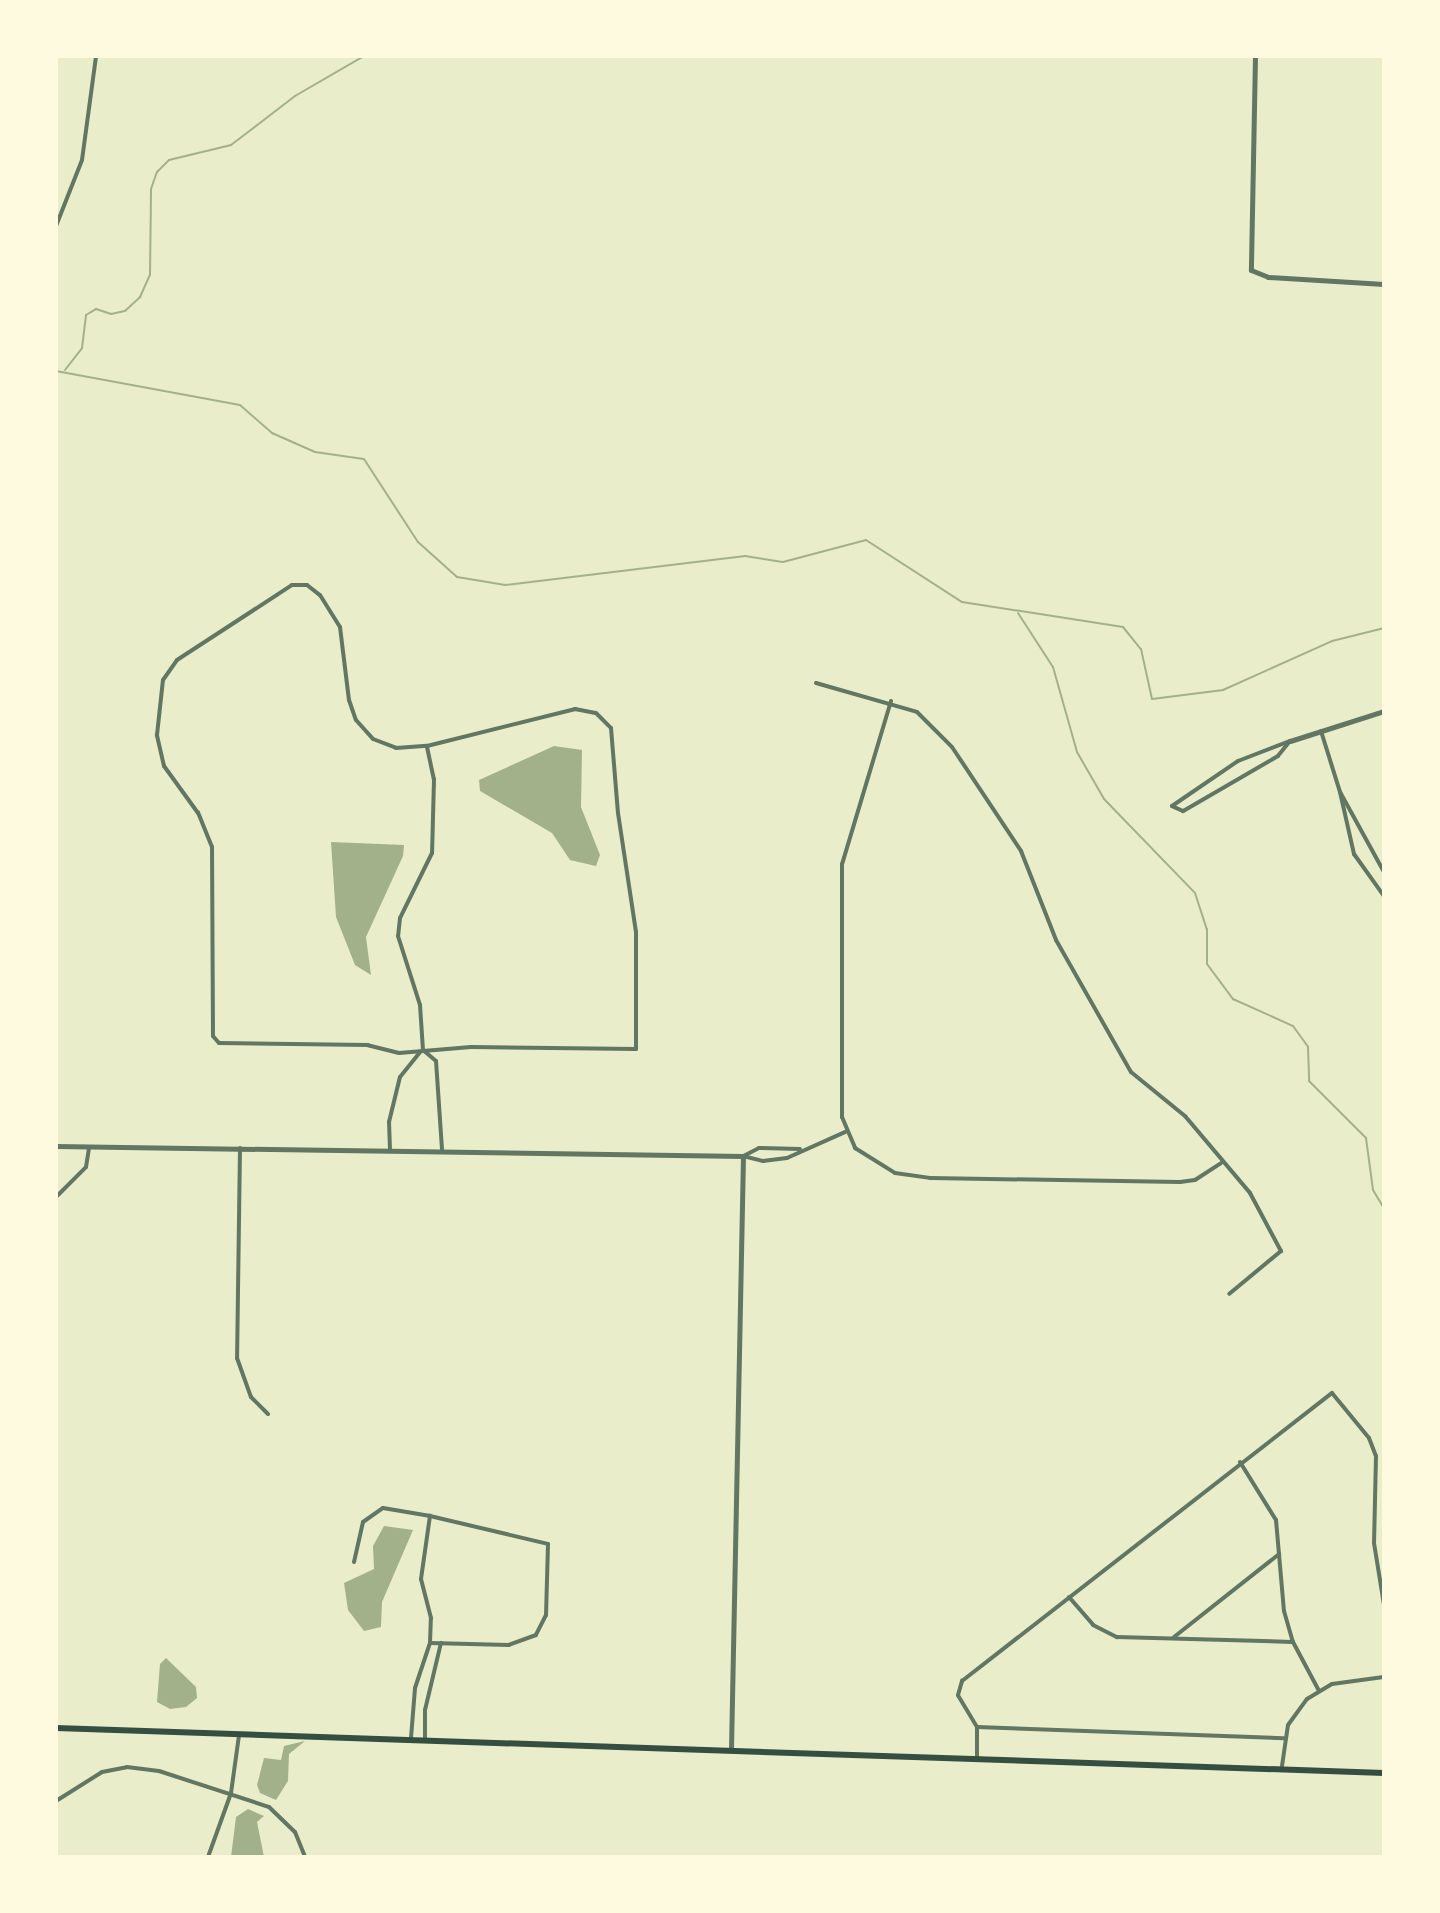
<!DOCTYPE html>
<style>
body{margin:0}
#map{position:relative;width:1440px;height:1913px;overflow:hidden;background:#e9edc9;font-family:Signika,sans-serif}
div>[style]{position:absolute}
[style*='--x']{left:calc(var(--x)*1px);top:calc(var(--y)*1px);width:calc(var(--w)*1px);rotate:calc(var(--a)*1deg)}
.water>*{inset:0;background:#a3b18a}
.stream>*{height:2px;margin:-1px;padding:0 1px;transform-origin:1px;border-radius:1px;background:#a3b18a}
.minor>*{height:4px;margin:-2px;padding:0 2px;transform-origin:2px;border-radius:2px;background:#617663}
.tertiary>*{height:5px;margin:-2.5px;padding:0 2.5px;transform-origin:2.5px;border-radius:2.5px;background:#617663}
.secondary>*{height:6px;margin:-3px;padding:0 3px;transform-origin:3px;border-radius:3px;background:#344e41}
span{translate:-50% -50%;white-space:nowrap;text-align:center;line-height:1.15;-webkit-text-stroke:6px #fefae0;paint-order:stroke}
.frame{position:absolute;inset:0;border:58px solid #fefae0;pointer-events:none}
</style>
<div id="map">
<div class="water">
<div style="clip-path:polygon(554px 746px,582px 750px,581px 807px,600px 855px,596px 866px,570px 860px,552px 833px,480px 791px,479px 780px)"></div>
<div style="clip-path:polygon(331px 842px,404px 845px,403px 856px,366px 937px,371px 975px,355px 965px,336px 917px)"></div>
<div style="clip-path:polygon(384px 1526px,413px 1530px,382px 1602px,381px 1627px,364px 1631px,348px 1610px,344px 1583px,374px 1569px,373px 1546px)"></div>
<div style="clip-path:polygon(166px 1658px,196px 1687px,197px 1698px,186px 1707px,170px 1709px,157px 1702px,160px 1664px)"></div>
<div style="clip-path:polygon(305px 1741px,289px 1754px,288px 1781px,276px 1800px,260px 1793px,257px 1785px,264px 1758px,281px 1760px,284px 1746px)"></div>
<div style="clip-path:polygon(248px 1809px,264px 1816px,257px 1822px,264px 1857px,231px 1857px,236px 1817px)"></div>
</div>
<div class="stream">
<div style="--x:65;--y:370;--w:28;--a:-52"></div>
<div style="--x:82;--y:348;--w:33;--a:-83"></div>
<div style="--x:86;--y:315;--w:12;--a:-31"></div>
<div style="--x:96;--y:309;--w:16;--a:18"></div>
<div style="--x:111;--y:314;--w:14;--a:-12"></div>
<div style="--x:125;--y:311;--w:21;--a:-43"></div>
<div style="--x:140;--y:297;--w:24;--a:-66"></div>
<div style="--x:150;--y:275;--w:86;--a:-89.3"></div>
<div style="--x:151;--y:189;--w:18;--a:-71"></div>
<div style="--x:157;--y:172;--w:17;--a:-45"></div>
<div style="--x:169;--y:160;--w:64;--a:-13.6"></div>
<div style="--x:231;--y:145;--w:81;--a:-37.4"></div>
<div style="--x:295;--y:96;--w:80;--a:-30.1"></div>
<div style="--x:56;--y:371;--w:187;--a:10.5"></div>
<div style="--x:240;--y:405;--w:43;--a:41.2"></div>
<div style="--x:272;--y:433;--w:47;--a:23.8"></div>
<div style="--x:315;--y:452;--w:49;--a:8.1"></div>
<div style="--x:364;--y:459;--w:99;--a:57"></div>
<div style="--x:418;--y:542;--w:52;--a:41.9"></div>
<div style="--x:457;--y:577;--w:49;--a:9.5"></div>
<div style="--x:505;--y:585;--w:242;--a:-6.9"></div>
<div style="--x:745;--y:556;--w:38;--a:9"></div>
<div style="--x:783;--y:562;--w:86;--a:-14.8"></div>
<div style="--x:866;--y:540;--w:114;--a:32.9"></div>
<div style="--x:962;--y:602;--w:163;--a:8.8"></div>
<div style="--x:1123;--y:627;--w:28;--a:51"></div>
<div style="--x:1141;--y:649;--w:51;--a:77.6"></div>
<div style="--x:1152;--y:699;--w:72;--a:-7.2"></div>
<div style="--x:1223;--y:690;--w:120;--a:-24.2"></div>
<div style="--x:1332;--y:641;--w:54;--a:-14"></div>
<div style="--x:1018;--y:613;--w:64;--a:57.1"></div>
<div style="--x:1053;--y:667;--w:88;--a:74.2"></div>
<div style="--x:1077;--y:752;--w:54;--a:60.1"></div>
<div style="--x:1104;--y:799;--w:131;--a:45.9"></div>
<div style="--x:1195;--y:893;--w:38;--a:72"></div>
<div style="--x:1207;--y:929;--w:35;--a:90"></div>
<div style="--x:1207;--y:964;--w:44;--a:53.4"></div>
<div style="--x:1233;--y:999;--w:66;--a:24.2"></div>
<div style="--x:1293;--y:1026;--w:26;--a:54"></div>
<div style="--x:1308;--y:1047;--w:34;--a:88"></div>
<div style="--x:1309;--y:1081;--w:81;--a:45"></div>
<div style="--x:1366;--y:1138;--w:52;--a:82.3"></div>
<div style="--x:1373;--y:1190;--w:21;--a:59"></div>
</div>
<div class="minor">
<div style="--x:56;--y:226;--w:71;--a:-68.5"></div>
<div style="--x:82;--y:160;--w:105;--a:-82.3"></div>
<div style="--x:292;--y:585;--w:15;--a:0"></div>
<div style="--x:307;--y:585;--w:16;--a:38"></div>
<div style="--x:320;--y:595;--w:38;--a:58"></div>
<div style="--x:340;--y:627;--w:74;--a:83"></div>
<div style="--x:349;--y:700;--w:21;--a:71"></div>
<div style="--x:356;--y:720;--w:25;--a:48"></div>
<div style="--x:373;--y:739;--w:25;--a:21"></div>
<div style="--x:396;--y:748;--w:31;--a:-4"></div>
<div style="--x:427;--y:746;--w:153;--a:-14"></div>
<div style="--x:575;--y:709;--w:21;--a:11"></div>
<div style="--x:596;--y:713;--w:21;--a:45"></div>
<div style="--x:611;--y:728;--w:85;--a:85.3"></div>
<div style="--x:618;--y:813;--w:120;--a:81.4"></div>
<div style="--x:636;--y:932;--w:117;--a:90"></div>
<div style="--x:636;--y:1049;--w:165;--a:-179.3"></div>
<div style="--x:471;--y:1047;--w:72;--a:175.2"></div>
<div style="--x:399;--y:1053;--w:32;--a:-166"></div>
<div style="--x:368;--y:1045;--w:149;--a:-179.2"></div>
<div style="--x:219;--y:1043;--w:9;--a:-131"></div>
<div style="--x:213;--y:1036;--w:189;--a:-90.3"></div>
<div style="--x:212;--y:847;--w:37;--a:-112"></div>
<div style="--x:198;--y:813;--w:58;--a:-125.9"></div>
<div style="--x:164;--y:766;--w:32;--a:-103"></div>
<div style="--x:157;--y:735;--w:55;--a:-83.8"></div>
<div style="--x:163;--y:680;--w:24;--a:-55"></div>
<div style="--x:177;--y:660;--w:137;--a:-33.1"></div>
<div style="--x:816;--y:683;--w:105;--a:16"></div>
<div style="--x:917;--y:712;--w:49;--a:45"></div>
<div style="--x:952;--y:747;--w:125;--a:56.4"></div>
<div style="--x:1021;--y:851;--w:96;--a:68.5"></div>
<div style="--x:1056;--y:940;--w:152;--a:60.4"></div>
<div style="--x:1131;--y:1072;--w:70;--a:39.2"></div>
<div style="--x:1185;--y:1116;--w:101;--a:49.8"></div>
<div style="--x:1250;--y:1193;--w:66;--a:61.9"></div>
<div style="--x:1281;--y:1251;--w:67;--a:140.4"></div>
<div style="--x:891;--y:701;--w:170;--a:106.7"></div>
<div style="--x:842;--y:864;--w:253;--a:90"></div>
<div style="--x:842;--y:1117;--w:34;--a:67"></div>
<div style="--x:855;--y:1148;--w:47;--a:32"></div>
<div style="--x:895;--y:1173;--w:35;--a:8"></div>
<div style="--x:930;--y:1178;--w:250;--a:0.9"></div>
<div style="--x:1180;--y:1182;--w:15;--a:-8"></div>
<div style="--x:1195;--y:1180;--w:31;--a:-33"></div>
<div style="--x:1321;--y:731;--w:64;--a:72.7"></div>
<div style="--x:1290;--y:741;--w:19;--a:129"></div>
<div style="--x:1278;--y:756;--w:110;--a:149.9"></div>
<div style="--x:1183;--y:811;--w:12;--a:-156"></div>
<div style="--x:1172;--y:806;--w:80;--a:-34.3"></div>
<div style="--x:1238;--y:761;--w:56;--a:-21"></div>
<div style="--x:427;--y:747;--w:33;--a:78"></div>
<div style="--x:434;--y:779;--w:74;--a:91.5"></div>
<div style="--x:432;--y:853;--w:72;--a:116.2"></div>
<div style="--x:400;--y:918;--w:18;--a:96"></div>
<div style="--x:398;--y:936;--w:72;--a:72.3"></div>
<div style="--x:420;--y:1005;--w:45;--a:86.2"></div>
<div style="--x:423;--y:1050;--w:17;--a:40"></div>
<div style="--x:436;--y:1061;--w:89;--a:86.1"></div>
<div style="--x:1384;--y:872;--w:91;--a:-118.8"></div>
<div style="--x:1340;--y:792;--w:64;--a:77.3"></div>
<div style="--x:1354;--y:854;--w:52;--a:54.5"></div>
<div style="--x:240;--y:1148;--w:210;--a:90.8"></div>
<div style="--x:237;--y:1358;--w:41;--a:70.3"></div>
<div style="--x:251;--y:1397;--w:24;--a:45"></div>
<div style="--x:800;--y:1149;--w:41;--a:-178.6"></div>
<div style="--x:759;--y:1148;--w:18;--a:153"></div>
<div style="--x:743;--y:1156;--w:21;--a:14"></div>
<div style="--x:763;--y:1161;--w:24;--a:-7"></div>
<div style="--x:787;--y:1158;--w:64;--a:-24.1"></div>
<div style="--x:390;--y:1150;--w:28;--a:-92"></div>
<div style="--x:389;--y:1122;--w:46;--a:-76.3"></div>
<div style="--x:400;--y:1077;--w:33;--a:-51"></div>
<div style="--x:56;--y:1197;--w:42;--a:-45"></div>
<div style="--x:86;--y:1167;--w:20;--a:-81"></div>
<div style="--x:1240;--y:1462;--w:68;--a:58.2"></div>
<div style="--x:1276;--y:1520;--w:91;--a:85"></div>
<div style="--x:1284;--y:1611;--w:32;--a:74"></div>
<div style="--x:1293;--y:1642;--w:55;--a:62"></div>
<div style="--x:354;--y:1562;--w:41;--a:-77.3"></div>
<div style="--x:363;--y:1522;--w:24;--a:-35"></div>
<div style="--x:383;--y:1508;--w:48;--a:9.7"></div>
<div style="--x:1069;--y:1597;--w:37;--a:49"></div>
<div style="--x:1093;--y:1625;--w:27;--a:27"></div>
<div style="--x:1117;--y:1637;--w:176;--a:1.6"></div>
<div style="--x:1174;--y:1637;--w:134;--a:-38.3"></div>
<div style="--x:977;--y:1727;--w:307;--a:2.1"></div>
<div style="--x:411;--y:1738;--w:50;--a:-85.4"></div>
<div style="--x:415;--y:1688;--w:47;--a:-71.6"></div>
<div style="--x:430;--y:1643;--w:25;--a:-88"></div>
<div style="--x:431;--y:1618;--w:40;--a:-104.4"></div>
<div style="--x:421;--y:1579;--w:64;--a:-81.9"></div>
<div style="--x:430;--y:1516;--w:121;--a:13.3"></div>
<div style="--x:548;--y:1544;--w:71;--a:91.6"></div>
<div style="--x:546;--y:1615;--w:22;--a:117"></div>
<div style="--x:536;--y:1635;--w:29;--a:160"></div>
<div style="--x:509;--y:1645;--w:79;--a:-178.5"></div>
<div style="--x:425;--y:1738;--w:28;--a:-90"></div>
<div style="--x:425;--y:1710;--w:69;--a:-76.6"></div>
<div style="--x:977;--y:1757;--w:30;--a:-90"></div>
<div style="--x:977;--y:1727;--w:37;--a:-121"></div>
<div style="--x:958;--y:1695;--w:15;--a:-74"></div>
<div style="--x:962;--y:1681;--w:469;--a:-37.9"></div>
<div style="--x:1332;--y:1393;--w:58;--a:50.6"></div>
<div style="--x:1369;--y:1438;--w:19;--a:69"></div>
<div style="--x:1376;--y:1456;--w:87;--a:91.3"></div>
<div style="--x:1374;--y:1543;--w:63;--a:80.8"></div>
<div style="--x:1282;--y:1766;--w:41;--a:-81.7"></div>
<div style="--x:1288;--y:1725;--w:32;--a:-54"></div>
<div style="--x:1307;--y:1699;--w:29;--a:-31"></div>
<div style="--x:1332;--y:1684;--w:52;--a:-7.7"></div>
<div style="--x:56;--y:1801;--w:54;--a:-32.2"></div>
<div style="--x:102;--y:1772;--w:25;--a:-11"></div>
<div style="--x:127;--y:1767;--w:32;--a:7"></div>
<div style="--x:159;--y:1771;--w:116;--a:18.1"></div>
<div style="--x:269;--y:1807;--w:36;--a:44"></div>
<div style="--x:295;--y:1832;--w:27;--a:68"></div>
<div style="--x:208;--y:1857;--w:68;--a:-70.2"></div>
<div style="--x:231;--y:1793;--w:59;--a:-82.1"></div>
</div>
<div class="tertiary">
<div style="--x:1255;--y:56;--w:214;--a:91.1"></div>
<div style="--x:1251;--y:270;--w:18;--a:22"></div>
<div style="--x:1268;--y:277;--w:116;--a:3.5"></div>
<div style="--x:1290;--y:741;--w:99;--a:-17.7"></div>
<div style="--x:56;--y:1146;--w:687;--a:0.83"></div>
<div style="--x:743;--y:1156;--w:592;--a:91.16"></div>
</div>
<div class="secondary">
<div style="--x:56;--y:1728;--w:1329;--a:1.94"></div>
</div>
<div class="frame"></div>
</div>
